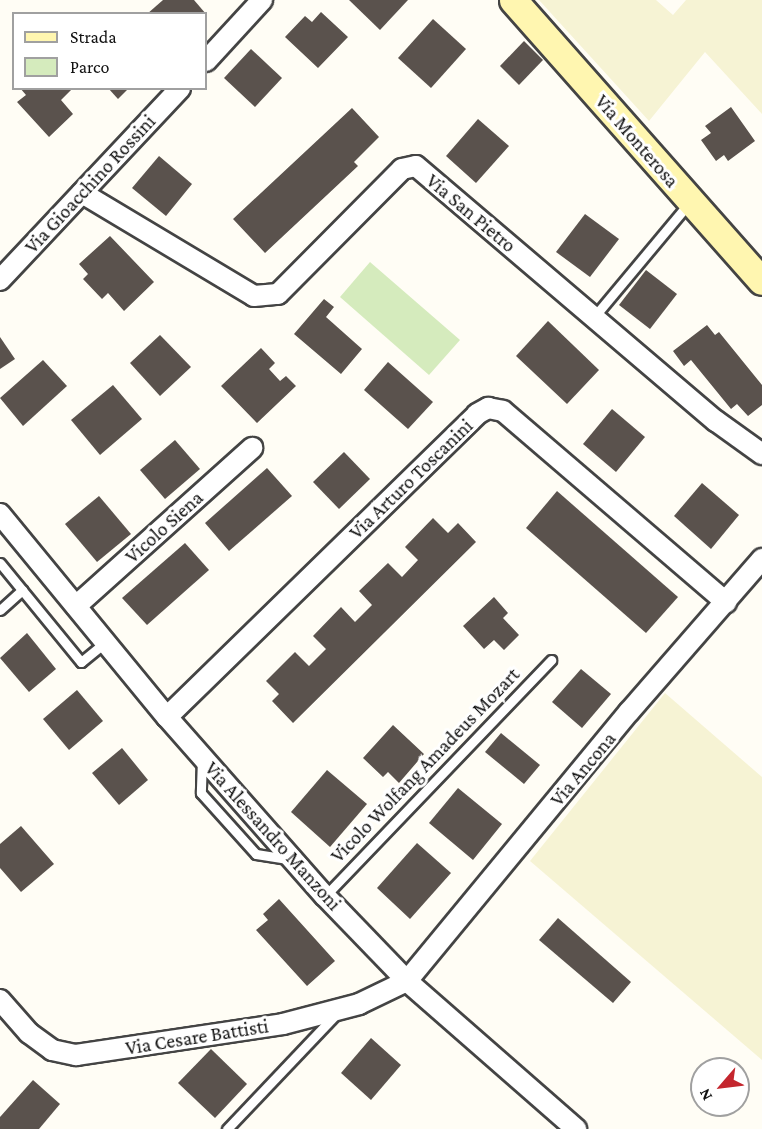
<!DOCTYPE html>
<style>
body{margin:0}
#map{position:relative;width:762px;height:1129px;overflow:hidden;background:#fffdf5;font-family:"Crimson Pro",serif}
div>[style]{position:absolute}
[style*='--x']{left:calc(var(--x)*1px);top:calc(var(--y)*1px);width:calc(var(--w)*1px);rotate:calc(var(--a)*1deg)}
.farmland>*{inset:0;background:#f6f3d4}
.green>*{inset:0;background:#d5ebbd}
.building>*{inset:0;background:#5a524d}
.roads{filter:drop-shadow(2px 0 #444) drop-shadow(-2px 0 #444) drop-shadow(0 2px #444) drop-shadow(0 -2px #444)}
.lane>*{height:9px;margin:-4.5px;padding:0 4.5px;transform-origin:4.5px;border-radius:4.5px;background:#fff}
.street>*{height:20px;margin:-10px;padding:0 10px;transform-origin:10px;border-radius:10px;background:#fff}
.secondary>*{height:27px;margin:-13.5px;padding:0 13.5px;transform-origin:13.5px;border-radius:13.5px;background:#fff6b0}
span{translate:-50% -50%;white-space:nowrap;text-align:center;line-height:1.15;-webkit-text-stroke:6px #fff;paint-order:stroke}
.street-label{font-size:20px;color:#111}
.legend{position:absolute;left:12px;top:12px;width:195px;height:78px;box-sizing:border-box;background:#fff;border:2px solid #a0a0a0;margin:0;padding:8px 10px;list-style:none;font-size:18px;color:#111}
.legend li{display:flex;align-items:center;gap:12px;height:30px}
.legend b{width:30px;border:2px solid #a0a0a0}
.north{position:absolute;left:690px;top:1057px;width:60px;height:60px;box-sizing:border-box;background:#fff;border:2px solid #a0a0a0;border-radius:50%;rotate:242deg;font-size:16px;font-weight:700;line-height:24px;text-align:center;color:#111}
.north::after{content:'';display:block;margin:auto;width:21px;height:27px;background:#c4262e;clip-path:polygon(50% 0,100% 100%,50% 72%,0 100%)}
</style>
<div id="map">
<div class="farmland">
<div style="clip-path:polygon(539px 0,656px 0,673px 15px,686px 0,762px 0,762px 114px,705px 52px,649px 121px)"></div>
<div style="clip-path:polygon(665px 693px,762px 777px,762px 1060px,530px 861px)"></div>
</div>
<div class="green">
<div style="clip-path:polygon(370px 262px,460px 340px,429px 375px,340px 297px)"></div>
</div>
<div class="building">
<div style="clip-path:polygon(163px 0,194px 0,206px 14px,147px 14px)"></div>
<div style="clip-path:polygon(349px 0,408px 0,380px 30px)"></div>
<div style="clip-path:polygon(321px 12px,348px 37px,318px 68px,285px 37px,305px 16px,312px 22px)"></div>
<div style="clip-path:polygon(433px 19px,466px 49px,431px 88px,398px 58px)"></div>
<div style="clip-path:polygon(524px 41px,543px 60px,519px 85px,500px 66px)"></div>
<div style="clip-path:polygon(251px 49px,282px 78px,255px 107px,224px 78px)"></div>
<div style="clip-path:polygon(20px 88px,73px 88px,61px 100px,73px 114px,49px 137px,17px 102px,26px 95px)"></div>
<div style="clip-path:polygon(108px 88px,129px 88px,118px 99px)"></div>
<div style="clip-path:polygon(731px 107px,755px 141px,728px 161px,724px 155px,716px 161px,701px 140px,711px 133px,705px 126px)"></div>
<div style="clip-path:polygon(352px 108px,379px 137px,354px 162px,358px 166px,265px 253px,233px 219px)"></div>
<div style="clip-path:polygon(478px 119px,509px 146px,476px 183px,446px 156px)"></div>
<div style="clip-path:polygon(159px 156px,192px 184px,166px 216px,132px 188px)"></div>
<div style="clip-path:polygon(585px 214px,619px 239px,590px 277px,556px 252px)"></div>
<div style="clip-path:polygon(110px 236px,154px 282px,124px 311px,108px 293px,102px 299px,83px 279px,88px 274px,79px 264px)"></div>
<div style="clip-path:polygon(646px 270px,677px 294px,650px 329px,619px 305px)"></div>
<div style="clip-path:polygon(324px 299px,334px 307px,326px 317px,362px 349px,341px 374px,294px 334px)"></div>
<div style="clip-path:polygon(548px 321px,599px 370px,567px 404px,516px 356px)"></div>
<div style="clip-path:polygon(707px 325px,715px 335px,719px 332px,762px 385px,762px 405px,748px 416px,737px 404px,731px 409px,691px 360px,684px 366px,673px 351px)"></div>
<div style="clip-path:polygon(160px 335px,191px 367px,160px 396px,130px 363px)"></div>
<div style="clip-path:polygon(0 337px,15px 359px,0 369px)"></div>
<div style="clip-path:polygon(261px 348px,275px 363px,269px 369px,280px 381px,286px 376px,296px 386px,257px 423px,221px 386px)"></div>
<div style="clip-path:polygon(43px 360px,67px 386px,23px 426px,0 398px)"></div>
<div style="clip-path:polygon(388px 362px,433px 402px,408px 429px,364px 390px)"></div>
<div style="clip-path:polygon(113px 385px,142px 419px,100px 455px,71px 420px)"></div>
<div style="clip-path:polygon(612px 409px,645px 437px,616px 472px,583px 444px)"></div>
<div style="clip-path:polygon(175px 440px,200px 469px,165px 499px,140px 470px)"></div>
<div style="clip-path:polygon(344px 452px,370px 479px,339px 509px,313px 482px)"></div>
<div style="clip-path:polygon(267px 468px,292px 496px,229px 551px,205px 523px)"></div>
<div style="clip-path:polygon(702px 483px,739px 515px,711px 549px,674px 516px)"></div>
<div style="clip-path:polygon(557px 491px,678px 597px,646px 633px,526px 528px)"></div>
<div style="clip-path:polygon(99px 496px,131px 534px,97px 562px,65px 524px)"></div>
<div style="clip-path:polygon(433px 518px,448px 533px,458px 523px,476px 542px,293px 723px,272px 701px,279px 694px,266px 681px,295px 652px,309px 666px,326px 649px,313px 636px,341px 607px,355px 622px,372px 605px,359px 591px,388px 563px,402px 577px,418px 560px,405px 547px)"></div>
<div style="clip-path:polygon(185px 543px,209px 570px,147px 625px,122px 598px)"></div>
<div style="clip-path:polygon(494px 597px,508px 613px,503px 618px,519px 635px,504px 650px,494px 640px,484px 649px,463px 626px)"></div>
<div style="clip-path:polygon(27px 633px,56px 669px,29px 692px,0 658px)"></div>
<div style="clip-path:polygon(581px 669px,611px 694px,582px 728px,552px 702px)"></div>
<div style="clip-path:polygon(77px 690px,103px 721px,69px 750px,43px 719px)"></div>
<div style="clip-path:polygon(393px 725px,424px 754px,399px 783px,388px 772px,383px 777px,363px 758px)"></div>
<div style="clip-path:polygon(501px 733px,540px 765px,524px 784px,485px 752px)"></div>
<div style="clip-path:polygon(122px 748px,148px 780px,119px 805px,92px 773px)"></div>
<div style="clip-path:polygon(327px 770px,367px 804px,330px 847px,291px 812px)"></div>
<div style="clip-path:polygon(458px 788px,502px 824px,473px 860px,429px 823px)"></div>
<div style="clip-path:polygon(21px 826px,54px 864px,21px 892px,0 868px,0 844px)"></div>
<div style="clip-path:polygon(417px 843px,451px 873px,410px 919px,377px 888px)"></div>
<div style="clip-path:polygon(279px 899px,335px 961px,307px 986px,256px 930px,268px 920px,263px 914px)"></div>
<div style="clip-path:polygon(558px 918px,631px 982px,613px 1003px,539px 940px)"></div>
<div style="clip-path:polygon(371px 1038px,401px 1065px,371px 1100px,341px 1073px)"></div>
<div style="clip-path:polygon(211px 1049px,247px 1084px,215px 1118px,178px 1083px)"></div>
<div style="clip-path:polygon(33px 1080px,60px 1104px,39px 1129px,0 1129px,0 1117px)"></div>
</div>
<div class="roads">
<div class="lane">
<div style="--x:594;--y:317;--w:147;--a:-50.2"></div>
<div style="--x:0;--y:563;--w:128;--a:50.7"></div>
<div style="--x:81;--y:662;--w:32;--a:-39"></div>
<div style="--x:0;--y:610;--w:30;--a:-42"></div>
<div style="--x:202;--y:759;--w:34;--a:92"></div>
<div style="--x:201;--y:793;--w:82;--a:48"></div>
<div style="--x:256;--y:854;--w:32;--a:9"></div>
<div style="--x:325;--y:896;--w:327;--a:-46.2"></div>
<div style="--x:227;--y:1129;--w:158;--a:-46.5"></div>
</div>
<div class="street">
<div style="--x:206;--y:61;--w:83;--a:-47.4"></div>
<div style="--x:82;--y:193;--w:200;--a:30.9"></div>
<div style="--x:254;--y:296;--w:24;--a:-5"></div>
<div style="--x:278;--y:294;--w:176;--a:-45.2"></div>
<div style="--x:402;--y:169;--w:14;--a:-12"></div>
<div style="--x:416;--y:166;--w:394;--a:40.4"></div>
<div style="--x:716;--y:421;--w:57;--a:35.7"></div>
<div style="--x:0;--y:280;--w:263;--a:-46.8"></div>
<div style="--x:0;--y:514;--w:263;--a:50.6"></div>
<div style="--x:167;--y:717;--w:239;--a:48.6"></div>
<div style="--x:325;--y:896;--w:118;--a:46"></div>
<div style="--x:407;--y:981;--w:225;--a:41.2"></div>
<div style="--x:76;--y:606;--w:237;--a:-41.9"></div>
<div style="--x:167;--y:717;--w:433;--a:-44.3"></div>
<div style="--x:477;--y:414;--w:13;--a:-29"></div>
<div style="--x:488;--y:408;--w:15;--a:11"></div>
<div style="--x:503;--y:411;--w:294;--a:40.6"></div>
<div style="--x:0;--y:1000;--w:44;--a:48.7"></div>
<div style="--x:29;--y:1033;--w:29;--a:36"></div>
<div style="--x:52;--y:1050;--w:25;--a:12"></div>
<div style="--x:76;--y:1055;--w:209;--a:-8.5"></div>
<div style="--x:283;--y:1024;--w:79;--a:-14.7"></div>
<div style="--x:359;--y:1004;--w:53;--a:-25.6"></div>
<div style="--x:407;--y:981;--w:349;--a:-50.5"></div>
<div style="--x:629;--y:712;--w:203;--a:-49"></div>
</div>
<div class="secondary">
<div style="--x:513;--y:0;--w:375;--a:48.5"></div>
</div>
</div>
<div class="street-label">
<span style="left:637px;top:141px;rotate:49deg">Via Monterosa</span>
<span style="left:90px;top:184px;rotate:-47deg">Via Gioacchino Rossini</span>
<span style="left:471px;top:213px;rotate:40deg">Via San Pietro</span>
<span style="left:411px;top:479px;rotate:-44deg">Via Arturo Toscanini</span>
<span style="left:164px;top:527px;rotate:-42deg">Vicolo Siena</span>
<span style="left:425px;top:765px;rotate:-46deg">Vicolo Wolfang Amadeus Mozart</span>
<span style="left:583px;top:769px;rotate:-50deg">Via Ancona</span>
<span style="left:273px;top:836px;rotate:48deg">Via Alessandro Manzoni</span>
<span style="left:197px;top:1037px;rotate:-9deg">Via Cesare Battisti</span>
</div>
<ul class="legend">
<li><b style="height:8px;background:#fff6b0"></b>Strada</li>
<li><b style="height:16px;background:#d5ebbd"></b>Parco</li>
</ul>
<div class="north">N</div>
</div>
